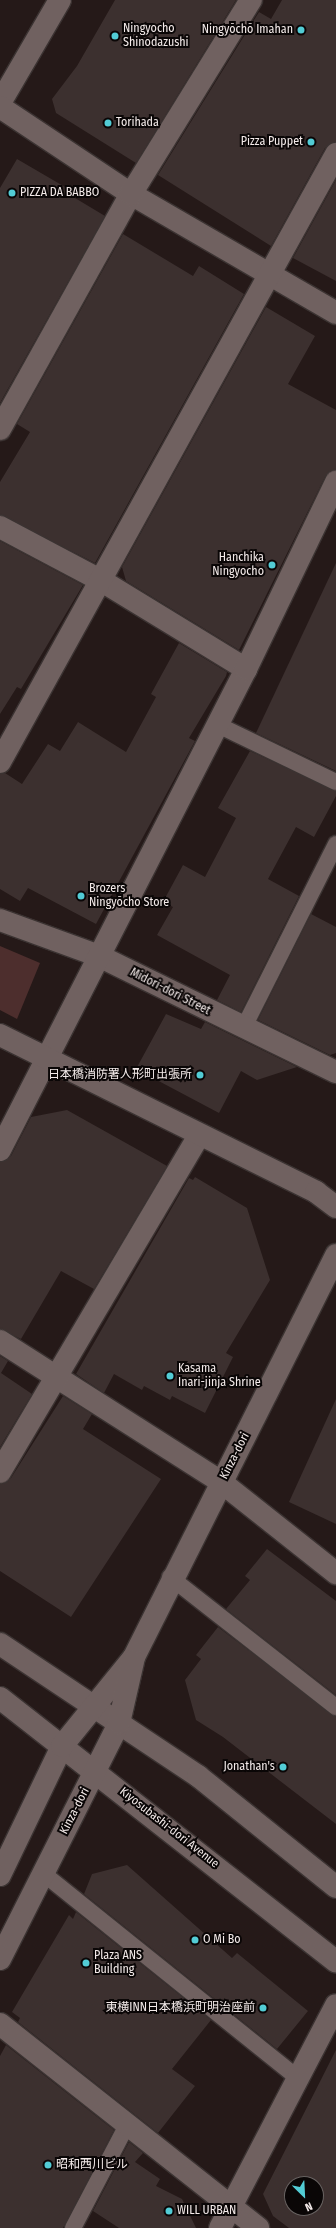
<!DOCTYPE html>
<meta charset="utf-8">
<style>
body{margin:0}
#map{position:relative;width:336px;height:2228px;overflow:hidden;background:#251918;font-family:"Fira Sans Condensed","Noto Sans JP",sans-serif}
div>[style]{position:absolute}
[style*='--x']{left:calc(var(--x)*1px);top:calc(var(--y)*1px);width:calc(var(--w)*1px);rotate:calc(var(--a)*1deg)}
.green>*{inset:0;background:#4d2e2d}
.building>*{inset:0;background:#3c302f}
.roads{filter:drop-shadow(1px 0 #3b3332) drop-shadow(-1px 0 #3b3332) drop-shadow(0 1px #3b3332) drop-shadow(0 -1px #3b3332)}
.service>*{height:16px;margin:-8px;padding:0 8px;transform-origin:8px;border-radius:8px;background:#706160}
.minor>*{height:22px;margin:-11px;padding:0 11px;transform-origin:11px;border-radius:11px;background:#706160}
.tertiary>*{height:22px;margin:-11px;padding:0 11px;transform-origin:11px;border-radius:11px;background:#706160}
.dots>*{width:11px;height:11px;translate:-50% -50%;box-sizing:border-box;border:2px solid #0a0606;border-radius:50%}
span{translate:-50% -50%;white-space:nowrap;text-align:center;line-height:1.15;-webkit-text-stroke:4px #0a0606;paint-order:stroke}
.poi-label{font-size:12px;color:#f4ebea}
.left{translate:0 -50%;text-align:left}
.right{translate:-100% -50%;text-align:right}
.street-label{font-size:12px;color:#f4ebea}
.north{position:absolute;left:284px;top:2176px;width:40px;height:40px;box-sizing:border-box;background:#0a0606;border:1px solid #686261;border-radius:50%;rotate:156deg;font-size:11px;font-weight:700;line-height:16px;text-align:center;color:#f4ebea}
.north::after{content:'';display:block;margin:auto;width:14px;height:18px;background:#52ccd5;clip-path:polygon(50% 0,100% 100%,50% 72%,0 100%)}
</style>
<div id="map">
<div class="green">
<div style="clip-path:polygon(0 946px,40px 963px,17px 1019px,0 1010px)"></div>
</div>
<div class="building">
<div style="clip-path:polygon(115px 0,236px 0,136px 163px,56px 113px,52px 99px,77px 66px)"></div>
<div style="clip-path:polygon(282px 0,336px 0,336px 142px,325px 148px,271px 246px,158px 175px,259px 12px,271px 19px)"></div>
<div style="clip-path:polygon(17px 159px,77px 194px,75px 198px,105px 216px,0 403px,0 188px)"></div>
<div style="clip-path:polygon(336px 180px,336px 281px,293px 258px)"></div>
<div style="clip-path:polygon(123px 234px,193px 276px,199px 266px,244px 294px,95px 563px,0 515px,0 482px,30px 432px,17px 424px)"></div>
<div style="clip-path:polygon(266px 307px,315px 336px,288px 384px,336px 410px,336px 470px,325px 477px,239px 650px,126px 581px,122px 567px)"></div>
<div style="clip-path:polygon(0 541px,83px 585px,21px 689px,17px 687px,0 714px)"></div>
<div style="clip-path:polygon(336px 563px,336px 771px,256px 733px)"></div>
<div style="clip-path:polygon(179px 643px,227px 672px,226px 676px,189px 738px,195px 741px,96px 924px,28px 888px,20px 901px,0 889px,0 774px,5px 773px,22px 784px,48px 744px,60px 751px,78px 722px,126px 752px,156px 697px,151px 694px)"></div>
<div style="clip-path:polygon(250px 751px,336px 791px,336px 796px,314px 837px,296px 827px,268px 879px,299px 896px,241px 1012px,217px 1000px,230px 975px,157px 935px,173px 907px,163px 902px,183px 865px,205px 877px,236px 818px,218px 808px)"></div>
<div style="clip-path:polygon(311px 914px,336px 927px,336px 1053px,330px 1055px,258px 1020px)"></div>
<div style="clip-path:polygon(166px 1014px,201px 1029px,205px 1022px,297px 1067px,257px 1080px,241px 1071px,219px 1113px,136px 1069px)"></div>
<div style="clip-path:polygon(67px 1110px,167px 1166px,94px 1289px,61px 1271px,21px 1339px,0 1329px,0 1162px,11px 1156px,31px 1117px)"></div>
<div style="clip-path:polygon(195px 1177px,247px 1208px,270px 1280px,226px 1353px,233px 1357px,205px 1413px,172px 1396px,170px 1400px,144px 1386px,142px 1390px,114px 1374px,104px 1393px,76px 1374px,189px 1178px,193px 1180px)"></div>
<div style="clip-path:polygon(0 1356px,8px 1361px,1px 1373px,32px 1394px,0 1447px)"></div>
<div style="clip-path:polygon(63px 1396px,92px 1414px,83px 1429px,161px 1479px,71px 1617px,0 1571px,0 1484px,11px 1478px)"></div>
<div style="clip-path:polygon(336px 1399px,336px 1524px,289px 1502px)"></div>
<div style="clip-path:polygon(267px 1549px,336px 1601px,336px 1695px,226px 1609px,250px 1580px,245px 1576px)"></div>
<div style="clip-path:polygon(218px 1627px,336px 1716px,336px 1824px,223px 1737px,196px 1720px,185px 1680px,201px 1659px,196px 1655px)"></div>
<div style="clip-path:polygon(127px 1865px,232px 1958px,237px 1953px,308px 2011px,277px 2049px,84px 1894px,92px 1874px)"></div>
<div style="clip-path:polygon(76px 1912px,211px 2020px,172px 2069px,195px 2086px,158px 2133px,18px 2022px,20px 2018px,12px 2012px,69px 1915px,73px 1919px)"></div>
<div style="clip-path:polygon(6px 2045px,114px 2130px,63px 2228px,0 2228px,0 2056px)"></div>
<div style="clip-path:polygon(evenodd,336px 2050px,336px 2228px,289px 2228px,273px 2216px,263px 2194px,336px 2050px,292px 2184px,316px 2184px,316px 2208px,292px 2208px,292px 2184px)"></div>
<div style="clip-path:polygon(129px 2142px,143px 2153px,135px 2162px,160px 2179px,156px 2186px,182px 2199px,196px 2228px,119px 2228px,93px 2211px)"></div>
</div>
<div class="roads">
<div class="service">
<div style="--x:218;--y:725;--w:131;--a:25.8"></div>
<div style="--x:243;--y:1029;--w:207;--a:-63.3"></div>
<div style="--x:170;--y:1577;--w:211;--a:38.1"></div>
<div style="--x:44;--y:1874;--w:326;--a:38.8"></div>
<div style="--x:73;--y:2228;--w:116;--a:-62.3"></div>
</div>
<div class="minor">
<div style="--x:0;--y:103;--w:119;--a:-59.8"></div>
<div style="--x:0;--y:107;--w:157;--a:33.6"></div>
<div style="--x:131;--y:194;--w:237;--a:30.1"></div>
<div style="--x:0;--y:429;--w:269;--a:-60.9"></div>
<div style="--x:131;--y:194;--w:228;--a:-58.3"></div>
<div style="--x:0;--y:527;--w:115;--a:27.9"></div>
<div style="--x:102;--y:581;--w:169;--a:31.4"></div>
<div style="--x:0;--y:762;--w:695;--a:-61.07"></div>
<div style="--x:0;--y:920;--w:105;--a:20"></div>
<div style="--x:99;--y:956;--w:264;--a:26.1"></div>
<div style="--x:0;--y:1150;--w:540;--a:-62.91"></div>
<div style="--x:246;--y:669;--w:208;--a:-64.3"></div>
<div style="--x:0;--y:1341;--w:262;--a:32.5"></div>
<div style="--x:221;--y:1482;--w:147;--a:38.4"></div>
<div style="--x:0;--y:1472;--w:391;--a:-59.4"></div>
<div style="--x:0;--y:2024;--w:329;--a:38.3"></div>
<div style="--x:220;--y:2228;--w:251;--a:-62.5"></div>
</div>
<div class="tertiary">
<div style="--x:0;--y:1035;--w:353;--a:26.4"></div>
<div style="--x:316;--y:1192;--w:25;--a:37"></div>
<div style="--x:0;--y:1644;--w:238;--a:33.7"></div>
<div style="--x:198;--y:1776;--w:177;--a:38.8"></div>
<div style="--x:0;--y:1698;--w:427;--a:38.1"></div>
<div style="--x:0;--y:1875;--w:143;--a:-64.3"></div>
<div style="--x:62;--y:1746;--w:114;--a:-51"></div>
<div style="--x:134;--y:1657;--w:450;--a:-63.3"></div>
<div style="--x:0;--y:1959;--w:264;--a:-63.2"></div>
<div style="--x:119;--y:1723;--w:63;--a:-77.1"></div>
</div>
</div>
<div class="dots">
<div style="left:301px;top:30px;background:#52ccd5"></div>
<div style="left:115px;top:36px;background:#52ccd5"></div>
<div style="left:108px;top:123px;background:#52ccd5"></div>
<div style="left:311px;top:142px;background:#52ccd5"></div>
<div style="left:12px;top:193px;background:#52ccd5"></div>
<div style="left:272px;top:565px;background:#52ccd5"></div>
<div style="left:81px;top:896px;background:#52ccd5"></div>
<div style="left:200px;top:1075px;background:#52ccd5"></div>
<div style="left:170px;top:1376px;background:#52ccd5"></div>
<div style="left:283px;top:1767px;background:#52ccd5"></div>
<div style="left:195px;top:1940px;background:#52ccd5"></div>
<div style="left:86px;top:1963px;background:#52ccd5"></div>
<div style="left:263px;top:2008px;background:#52ccd5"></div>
<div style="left:48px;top:2165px;background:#52ccd5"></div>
<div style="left:169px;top:2211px;background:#52ccd5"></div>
</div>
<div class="poi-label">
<span class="left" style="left:123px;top:36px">Ningyocho<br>Shinodazushi</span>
<span class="right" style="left:293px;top:30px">Ningyōchō Imahan</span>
<span class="left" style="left:116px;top:123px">Torihada</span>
<span class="right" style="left:303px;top:142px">Pizza Puppet</span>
<span class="left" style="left:20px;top:193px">PIZZA DA BABBO</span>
<span class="right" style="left:264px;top:565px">Hanchika<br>Ningyocho</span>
<span class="left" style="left:89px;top:896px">Brozers<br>Ningyōcho Store</span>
<span class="right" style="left:192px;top:1075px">日本橋消防署人形町出張所</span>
<span class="left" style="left:178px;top:1376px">Kasama<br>Inari-jinja Shrine</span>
<span class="right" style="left:275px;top:1767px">Jonathan's</span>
<span class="left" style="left:203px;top:1940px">O Mi Bo</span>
<span class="left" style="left:94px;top:1963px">Plaza ANS<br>Building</span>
<span class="right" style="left:255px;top:2008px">東横INN日本橋浜町明治座前</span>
<span class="left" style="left:56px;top:2165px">昭和西川ビル</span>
<span class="left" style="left:177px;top:2211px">WILL URBAN</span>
</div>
<div class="street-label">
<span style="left:170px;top:992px;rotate:27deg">Midori-dori Street</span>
<span style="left:235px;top:1456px;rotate:-63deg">Kinza-dori</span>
<span style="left:75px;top:1811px;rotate:-63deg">Kinza-dori</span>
<span style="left:169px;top:1828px;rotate:38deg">Kiyosubashi-dori Avenue</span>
</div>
<div class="north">N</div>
</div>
